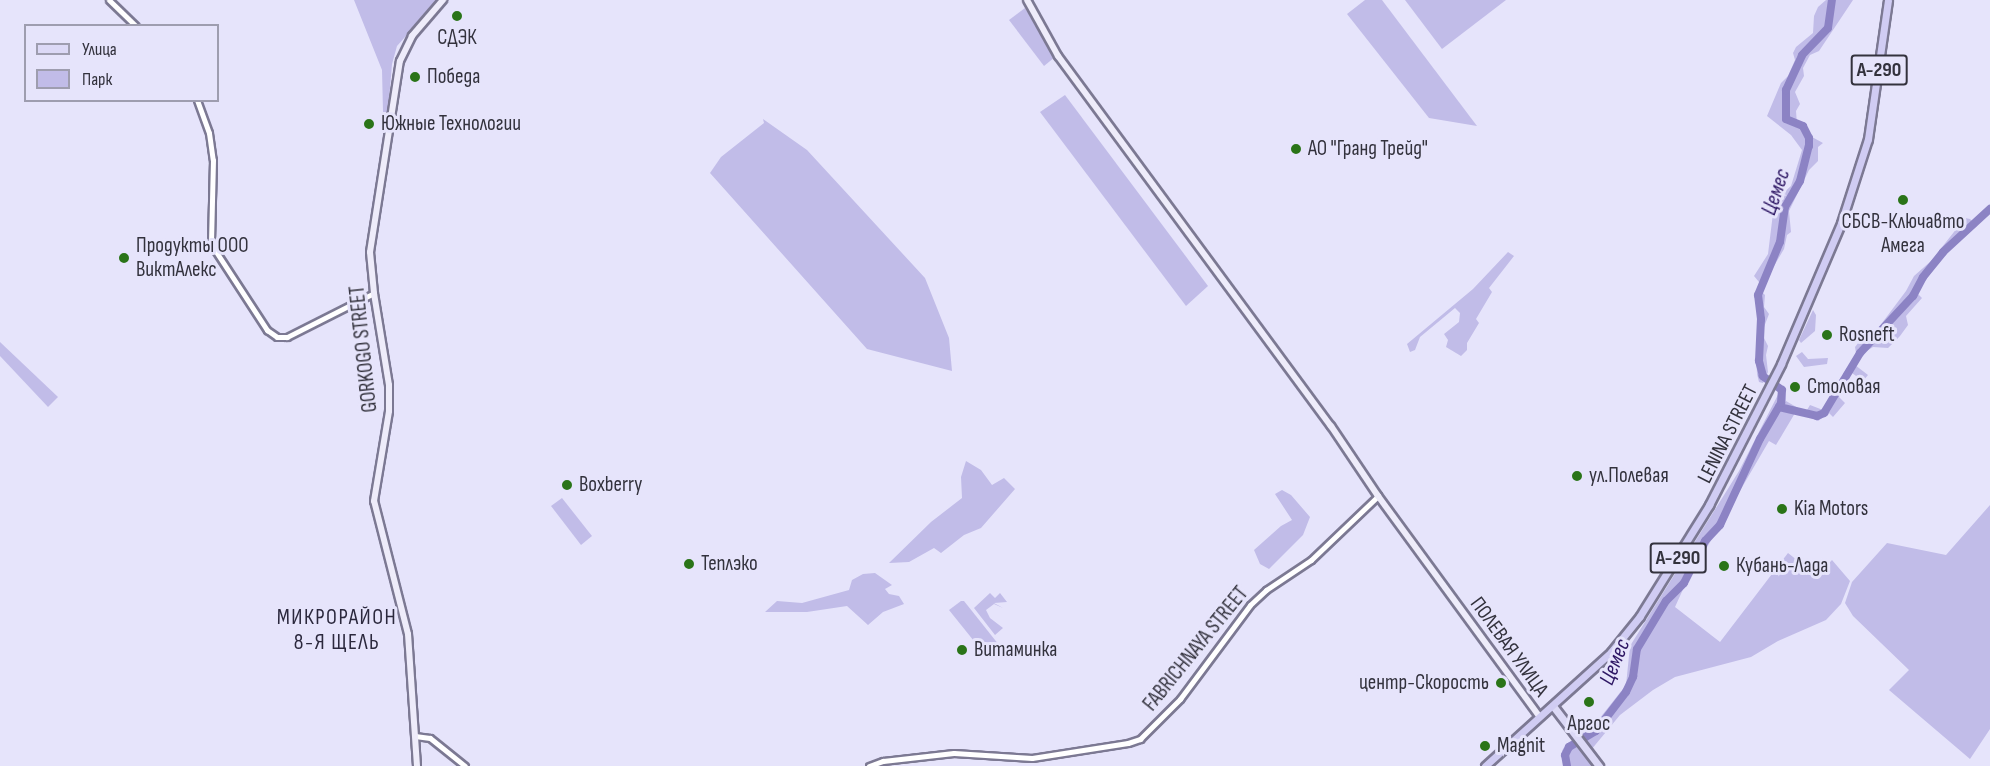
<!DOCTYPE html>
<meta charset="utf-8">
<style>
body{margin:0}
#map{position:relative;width:1990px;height:766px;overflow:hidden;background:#e6e4fb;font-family:"Sofia Sans Condensed",sans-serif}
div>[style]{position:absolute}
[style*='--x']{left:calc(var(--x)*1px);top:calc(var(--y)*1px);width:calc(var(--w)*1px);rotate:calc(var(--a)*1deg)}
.green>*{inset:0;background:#c1bce8}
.river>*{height:8px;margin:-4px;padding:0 4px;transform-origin:4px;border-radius:4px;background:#8c83c4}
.roads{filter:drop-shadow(2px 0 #7c7993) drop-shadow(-2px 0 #7c7993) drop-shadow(0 2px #7c7993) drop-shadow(0 -2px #7c7993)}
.tertiary>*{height:5px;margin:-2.5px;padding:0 2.5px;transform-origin:2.5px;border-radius:2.5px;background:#fff}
.secondary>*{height:6px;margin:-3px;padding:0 3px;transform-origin:3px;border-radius:3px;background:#eeecfa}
.primary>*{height:7px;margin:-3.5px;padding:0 3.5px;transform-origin:3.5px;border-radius:3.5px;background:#dcd9f6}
.trunk>*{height:7px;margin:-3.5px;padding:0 3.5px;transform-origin:3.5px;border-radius:3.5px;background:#d0ccf3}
.dots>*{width:16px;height:16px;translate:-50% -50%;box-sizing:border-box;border:3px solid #e6e4fb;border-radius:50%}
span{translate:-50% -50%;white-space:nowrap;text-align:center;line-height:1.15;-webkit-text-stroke:6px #e6e4fb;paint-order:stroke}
.shield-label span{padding:2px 4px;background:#e6e4fb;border:2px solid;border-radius:4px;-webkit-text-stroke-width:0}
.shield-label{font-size:20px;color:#33323d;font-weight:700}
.poi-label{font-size:21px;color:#33323d}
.left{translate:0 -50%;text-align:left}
.right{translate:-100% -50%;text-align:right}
.street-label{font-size:21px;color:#33323d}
.water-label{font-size:22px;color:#2e1764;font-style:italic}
.neighbourhood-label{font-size:22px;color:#2b283d;letter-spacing:1.5px}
.legend{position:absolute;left:24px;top:24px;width:195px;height:78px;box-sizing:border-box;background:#e6e4fb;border:2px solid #9e9daf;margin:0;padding:8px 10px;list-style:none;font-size:18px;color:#33323d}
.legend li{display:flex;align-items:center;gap:12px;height:30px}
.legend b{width:30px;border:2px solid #9e9daf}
</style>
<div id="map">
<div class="green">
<div style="clip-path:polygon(354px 0,438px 0,397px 46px,392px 64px,388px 112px,383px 112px,382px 70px)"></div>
<div style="clip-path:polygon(1365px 0,1382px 0,1477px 126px,1429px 118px,1347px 14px)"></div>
<div style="clip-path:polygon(1405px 0,1506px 0,1442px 49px)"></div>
<div style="clip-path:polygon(1826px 0,1853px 0,1819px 51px,1810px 55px,1803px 68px,1804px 76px,1795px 92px,1800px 104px,1796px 111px,1797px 124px,1807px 129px,1812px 137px,1823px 143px,1818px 147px,1818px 161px,1809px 170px,1789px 211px,1791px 232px,1787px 235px,1784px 249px,1764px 283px,1759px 282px,1754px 276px,1768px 254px,1774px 205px,1784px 199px,1781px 195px,1791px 186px,1802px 150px,1791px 135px,1767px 116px,1781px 83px,1788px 76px,1795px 60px,1793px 53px,1796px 47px,1813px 33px,1814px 16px,1818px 7px)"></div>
<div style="clip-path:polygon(1025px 8px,1055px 57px,1044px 66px,1009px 20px)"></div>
<div style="clip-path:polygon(1065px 95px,1208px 286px,1186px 306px,1040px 112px)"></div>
<div style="clip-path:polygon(763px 119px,807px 150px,925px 278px,949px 338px,952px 371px,867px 349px,710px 173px,721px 157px,764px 123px)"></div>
<div style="clip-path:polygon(1965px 218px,1970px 219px,1977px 226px,1947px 251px,1920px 288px,1917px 293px,1922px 298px,1906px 316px,1908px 325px,1900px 336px,1888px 348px,1873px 347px,1862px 354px,1856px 353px,1855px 347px,1859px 342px,1865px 341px,1876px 331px,1906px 291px,1914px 276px,1931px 261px)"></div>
<div style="clip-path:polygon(1508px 252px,1514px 256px,1489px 288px,1492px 292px,1476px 319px,1479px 323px,1467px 343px,1467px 350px,1461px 356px,1446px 347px,1448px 340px,1444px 334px,1459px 322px,1460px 313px,1455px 308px,1420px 337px,1415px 350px,1410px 352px,1407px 344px,1473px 289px)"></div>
<div style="clip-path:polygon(1760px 290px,1765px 295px,1764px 307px,1769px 314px,1764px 327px,1764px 338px,1768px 346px,1766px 355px,1768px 372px,1763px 383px,1759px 382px,1757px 374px,1756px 351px,1758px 313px,1755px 299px)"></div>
<div style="clip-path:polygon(1813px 310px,1816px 315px,1815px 331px,1801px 343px,1799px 340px)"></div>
<div style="clip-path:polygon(0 342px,58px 397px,48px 407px,0 356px)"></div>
<div style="clip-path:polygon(1802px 352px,1808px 359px,1828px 358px,1827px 364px,1804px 367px,1796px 356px)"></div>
<div style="clip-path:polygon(1855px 356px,1859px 359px,1855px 365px,1868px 375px,1863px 381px,1852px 373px,1848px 379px,1843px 374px)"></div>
<div style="clip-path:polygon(1841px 377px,1847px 381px,1839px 397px,1845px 403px,1833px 417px,1829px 413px,1818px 421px,1804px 415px,1810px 405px,1823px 410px)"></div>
<div style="clip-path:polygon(1783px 385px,1786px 389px,1786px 401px,1798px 408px,1776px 445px,1769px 441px,1685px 585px,1675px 607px,1720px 642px,1788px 553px,1817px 576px,1832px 560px,1850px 581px,1841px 604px,1826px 620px,1778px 641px,1751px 657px,1675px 677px,1653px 690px,1620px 715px,1591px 750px,1577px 727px,1592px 728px,1626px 685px,1630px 646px,1739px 471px)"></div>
<div style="clip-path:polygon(966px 461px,981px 470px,992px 485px,1004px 478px,1015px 489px,981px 528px,964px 535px,941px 553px,934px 548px,909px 562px,889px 563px,931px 522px,962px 498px,961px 477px)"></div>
<div style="clip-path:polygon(1282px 490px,1291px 495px,1310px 517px,1303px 535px,1269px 569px,1260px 564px,1254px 550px,1281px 526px,1292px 520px,1275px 494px)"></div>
<div style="clip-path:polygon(562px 498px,592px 536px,581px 545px,551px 506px)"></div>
<div style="clip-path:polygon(1990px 505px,1990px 729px,1970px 759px,1889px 690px,1909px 670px,1853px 616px,1845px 603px,1852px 582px,1887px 543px,1946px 555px)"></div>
<div style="clip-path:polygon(875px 573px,892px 585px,885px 589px,889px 594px,899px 596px,904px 604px,883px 612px,868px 625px,847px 606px,807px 612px,765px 612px,777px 601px,802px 603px,849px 590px,852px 580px,863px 574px)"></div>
<div style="clip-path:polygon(990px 593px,995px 598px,1000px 593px,1007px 602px,994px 603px,1003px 608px,994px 604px,986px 610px,990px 618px,1003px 628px,995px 635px,974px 608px)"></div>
<div style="clip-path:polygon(961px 601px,964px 601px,999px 645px,986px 656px,949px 610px)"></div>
<div style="clip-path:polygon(1575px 740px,1592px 766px,1565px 766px,1562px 751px,1566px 744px)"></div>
</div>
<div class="river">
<div style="--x:1779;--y:407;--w:39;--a:13"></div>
<div style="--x:1817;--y:416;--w:8;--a:-23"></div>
<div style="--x:1824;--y:413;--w:70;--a:-59"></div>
<div style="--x:1860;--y:353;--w:78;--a:-47.1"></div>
<div style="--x:1913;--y:296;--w:21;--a:-62"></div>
<div style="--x:1923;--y:277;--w:32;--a:-51"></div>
<div style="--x:1943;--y:252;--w:64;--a:-42.5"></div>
<div style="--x:1567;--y:766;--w:11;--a:-100"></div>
<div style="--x:1565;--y:755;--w:9;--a:-63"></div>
<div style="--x:1569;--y:747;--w:31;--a:-31"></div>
<div style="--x:1596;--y:731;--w:49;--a:-52.4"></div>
<div style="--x:1626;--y:692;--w:17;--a:-65"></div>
<div style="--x:1633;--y:677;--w:28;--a:-82"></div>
<div style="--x:1637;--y:649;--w:56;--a:-58.9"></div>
<div style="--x:1666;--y:601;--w:25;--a:-45"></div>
<div style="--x:1684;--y:583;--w:47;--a:-63.4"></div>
<div style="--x:1705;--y:541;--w:22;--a:-47"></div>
<div style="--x:1720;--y:525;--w:95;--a:-65.1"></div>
<div style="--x:1760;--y:439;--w:42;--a:-59.7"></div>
<div style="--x:1781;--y:403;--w:13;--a:-86"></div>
<div style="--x:1782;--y:390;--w:24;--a:-144"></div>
<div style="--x:1763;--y:376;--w:16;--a:-105"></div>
<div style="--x:1759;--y:361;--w:42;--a:-87.3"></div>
<div style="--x:1761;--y:319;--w:24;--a:-97"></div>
<div style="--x:1758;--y:295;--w:57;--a:-67.5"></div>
<div style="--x:1780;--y:242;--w:35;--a:-82"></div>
<div style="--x:1785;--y:207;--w:30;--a:-60"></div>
<div style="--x:1800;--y:181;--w:36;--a:-76"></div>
<div style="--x:1809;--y:146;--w:8;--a:-90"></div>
<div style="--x:1809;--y:138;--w:13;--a:-117"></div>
<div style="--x:1803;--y:126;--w:18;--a:-158"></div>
<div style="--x:1786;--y:119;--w:29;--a:-90"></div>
<div style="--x:1786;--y:90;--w:38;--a:-65"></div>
<div style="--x:1802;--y:55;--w:37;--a:-46"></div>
<div style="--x:1828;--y:28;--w:28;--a:-82"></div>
</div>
<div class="roads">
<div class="tertiary">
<div style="--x:109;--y:0;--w:37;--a:44"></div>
<div style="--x:197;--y:100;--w:35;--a:70"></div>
<div style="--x:209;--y:133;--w:27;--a:82"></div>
<div style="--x:213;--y:160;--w:84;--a:91.4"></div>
<div style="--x:211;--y:244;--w:103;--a:56.9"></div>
<div style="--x:267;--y:330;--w:12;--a:35"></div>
<div style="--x:277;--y:337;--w:10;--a:0"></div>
<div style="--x:287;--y:337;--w:97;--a:-26.8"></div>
<div style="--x:415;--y:736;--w:15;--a:8"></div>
<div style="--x:430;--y:738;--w:45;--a:38.7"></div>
<div style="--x:869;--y:766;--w:15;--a:-20"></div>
<div style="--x:883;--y:761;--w:71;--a:-6.4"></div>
<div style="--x:954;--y:753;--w:78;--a:3.7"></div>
<div style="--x:1032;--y:758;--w:97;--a:-8.9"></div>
<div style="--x:1128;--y:743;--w:13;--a:-18"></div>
<div style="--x:1140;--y:739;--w:57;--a:-45"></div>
<div style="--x:1180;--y:699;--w:117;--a:-53.3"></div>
<div style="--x:1250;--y:605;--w:22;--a:-43"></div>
<div style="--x:1266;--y:590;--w:54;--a:-33.7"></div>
<div style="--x:1311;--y:560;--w:93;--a:-43.7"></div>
</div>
<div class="secondary">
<div style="--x:1027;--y:0;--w:64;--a:61"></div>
<div style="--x:1058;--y:56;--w:460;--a:53.6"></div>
<div style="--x:1331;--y:426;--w:84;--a:56.1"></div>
<div style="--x:1378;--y:496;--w:274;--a:53.8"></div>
<div style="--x:417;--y:766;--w:132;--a:-93.9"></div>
<div style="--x:408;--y:634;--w:137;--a:-104.3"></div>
<div style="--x:374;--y:501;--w:91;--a:-80.5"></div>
<div style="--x:389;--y:411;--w:26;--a:-90"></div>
<div style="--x:389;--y:385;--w:93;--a:-99.3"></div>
<div style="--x:374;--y:293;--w:41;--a:-95.6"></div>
<div style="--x:370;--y:252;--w:193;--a:-81.1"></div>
<div style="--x:400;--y:61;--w:28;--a:-64"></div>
<div style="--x:412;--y:36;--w:48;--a:-49.3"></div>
</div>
<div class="primary">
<div style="--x:1553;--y:706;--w:76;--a:52.5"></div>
</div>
<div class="trunk">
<div style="--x:1485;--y:766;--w:170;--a:-42.1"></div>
<div style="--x:1611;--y:652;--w:46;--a:-51.1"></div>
<div style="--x:1640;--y:616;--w:131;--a:-58.1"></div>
<div style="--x:1709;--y:505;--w:158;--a:-62.9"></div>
<div style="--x:1781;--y:364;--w:153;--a:-66.9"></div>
<div style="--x:1841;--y:223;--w:88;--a:-72.2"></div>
<div style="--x:1868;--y:139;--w:140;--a:-81.8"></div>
</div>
</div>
<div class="dots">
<div style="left:457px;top:16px;background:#2a7418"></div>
<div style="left:415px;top:77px;background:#2a7418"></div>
<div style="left:369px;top:124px;background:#2a7418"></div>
<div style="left:1296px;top:149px;background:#2a7418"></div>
<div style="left:1903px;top:200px;background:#2a7418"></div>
<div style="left:124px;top:258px;background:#2a7418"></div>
<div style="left:1827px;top:335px;background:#2a7418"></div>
<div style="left:1795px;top:387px;background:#2a7418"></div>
<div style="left:1577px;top:476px;background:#2a7418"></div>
<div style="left:567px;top:485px;background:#2a7418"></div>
<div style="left:1782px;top:509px;background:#2a7418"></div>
<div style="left:689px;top:564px;background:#2a7418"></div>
<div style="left:1724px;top:566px;background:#2a7418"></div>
<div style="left:962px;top:650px;background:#2a7418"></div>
<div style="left:1501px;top:683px;background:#2a7418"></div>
<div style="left:1589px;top:702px;background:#2a7418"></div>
<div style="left:1485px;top:746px;background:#2a7418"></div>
</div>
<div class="shield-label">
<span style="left:1879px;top:70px">А-290</span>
<span style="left:1678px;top:558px">А-290</span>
</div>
<div class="poi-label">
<span style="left:457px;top:38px">СДЭК</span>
<span class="left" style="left:427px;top:77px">Победа</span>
<span class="left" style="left:381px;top:124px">Южные Технологии</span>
<span class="left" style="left:1308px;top:149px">АО "Гранд Трейд"</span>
<span style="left:1903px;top:234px">СБСВ-Ключавто<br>Амега</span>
<span class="left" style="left:136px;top:258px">Продукты ООО<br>ВиктАлекс</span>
<span class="left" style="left:1839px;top:335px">Rosneft</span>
<span class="left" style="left:1807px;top:387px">Столовая</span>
<span class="left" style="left:1589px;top:476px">ул.Полевая</span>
<span class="left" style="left:579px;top:485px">Boxberry</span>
<span class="left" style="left:1794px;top:509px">Kia Motors</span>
<span class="left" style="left:701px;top:564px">Теплэко</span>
<span class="left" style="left:1736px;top:566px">Кубань-Лада</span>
<span class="left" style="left:974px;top:650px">Витаминка</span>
<span class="right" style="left:1489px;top:683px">центр-Скорость</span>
<span style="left:1589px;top:724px">Аргос</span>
<span class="left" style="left:1497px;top:746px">Magnit</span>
</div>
<div class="street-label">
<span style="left:364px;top:349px;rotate:-96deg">GORKOGO STREET</span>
<span style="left:1728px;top:434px;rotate:-63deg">LENINA STREET</span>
<span style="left:1509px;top:647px;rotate:54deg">ПОЛЕВАЯ УЛИЦА</span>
<span style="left:1196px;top:649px;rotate:-51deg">FABRICHNAYA STREET</span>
</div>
<div class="water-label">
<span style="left:1776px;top:192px;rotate:-71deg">Цемес</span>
<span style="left:1615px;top:662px;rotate:-68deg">Цемес</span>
</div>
<div class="neighbourhood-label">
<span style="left:337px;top:630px">МИКРОРАЙОН<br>8-Я ЩЕЛЬ</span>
</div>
<ul class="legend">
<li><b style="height:8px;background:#dcd9f6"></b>Улица</li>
<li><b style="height:16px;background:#c1bce8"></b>Парк</li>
</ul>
</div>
